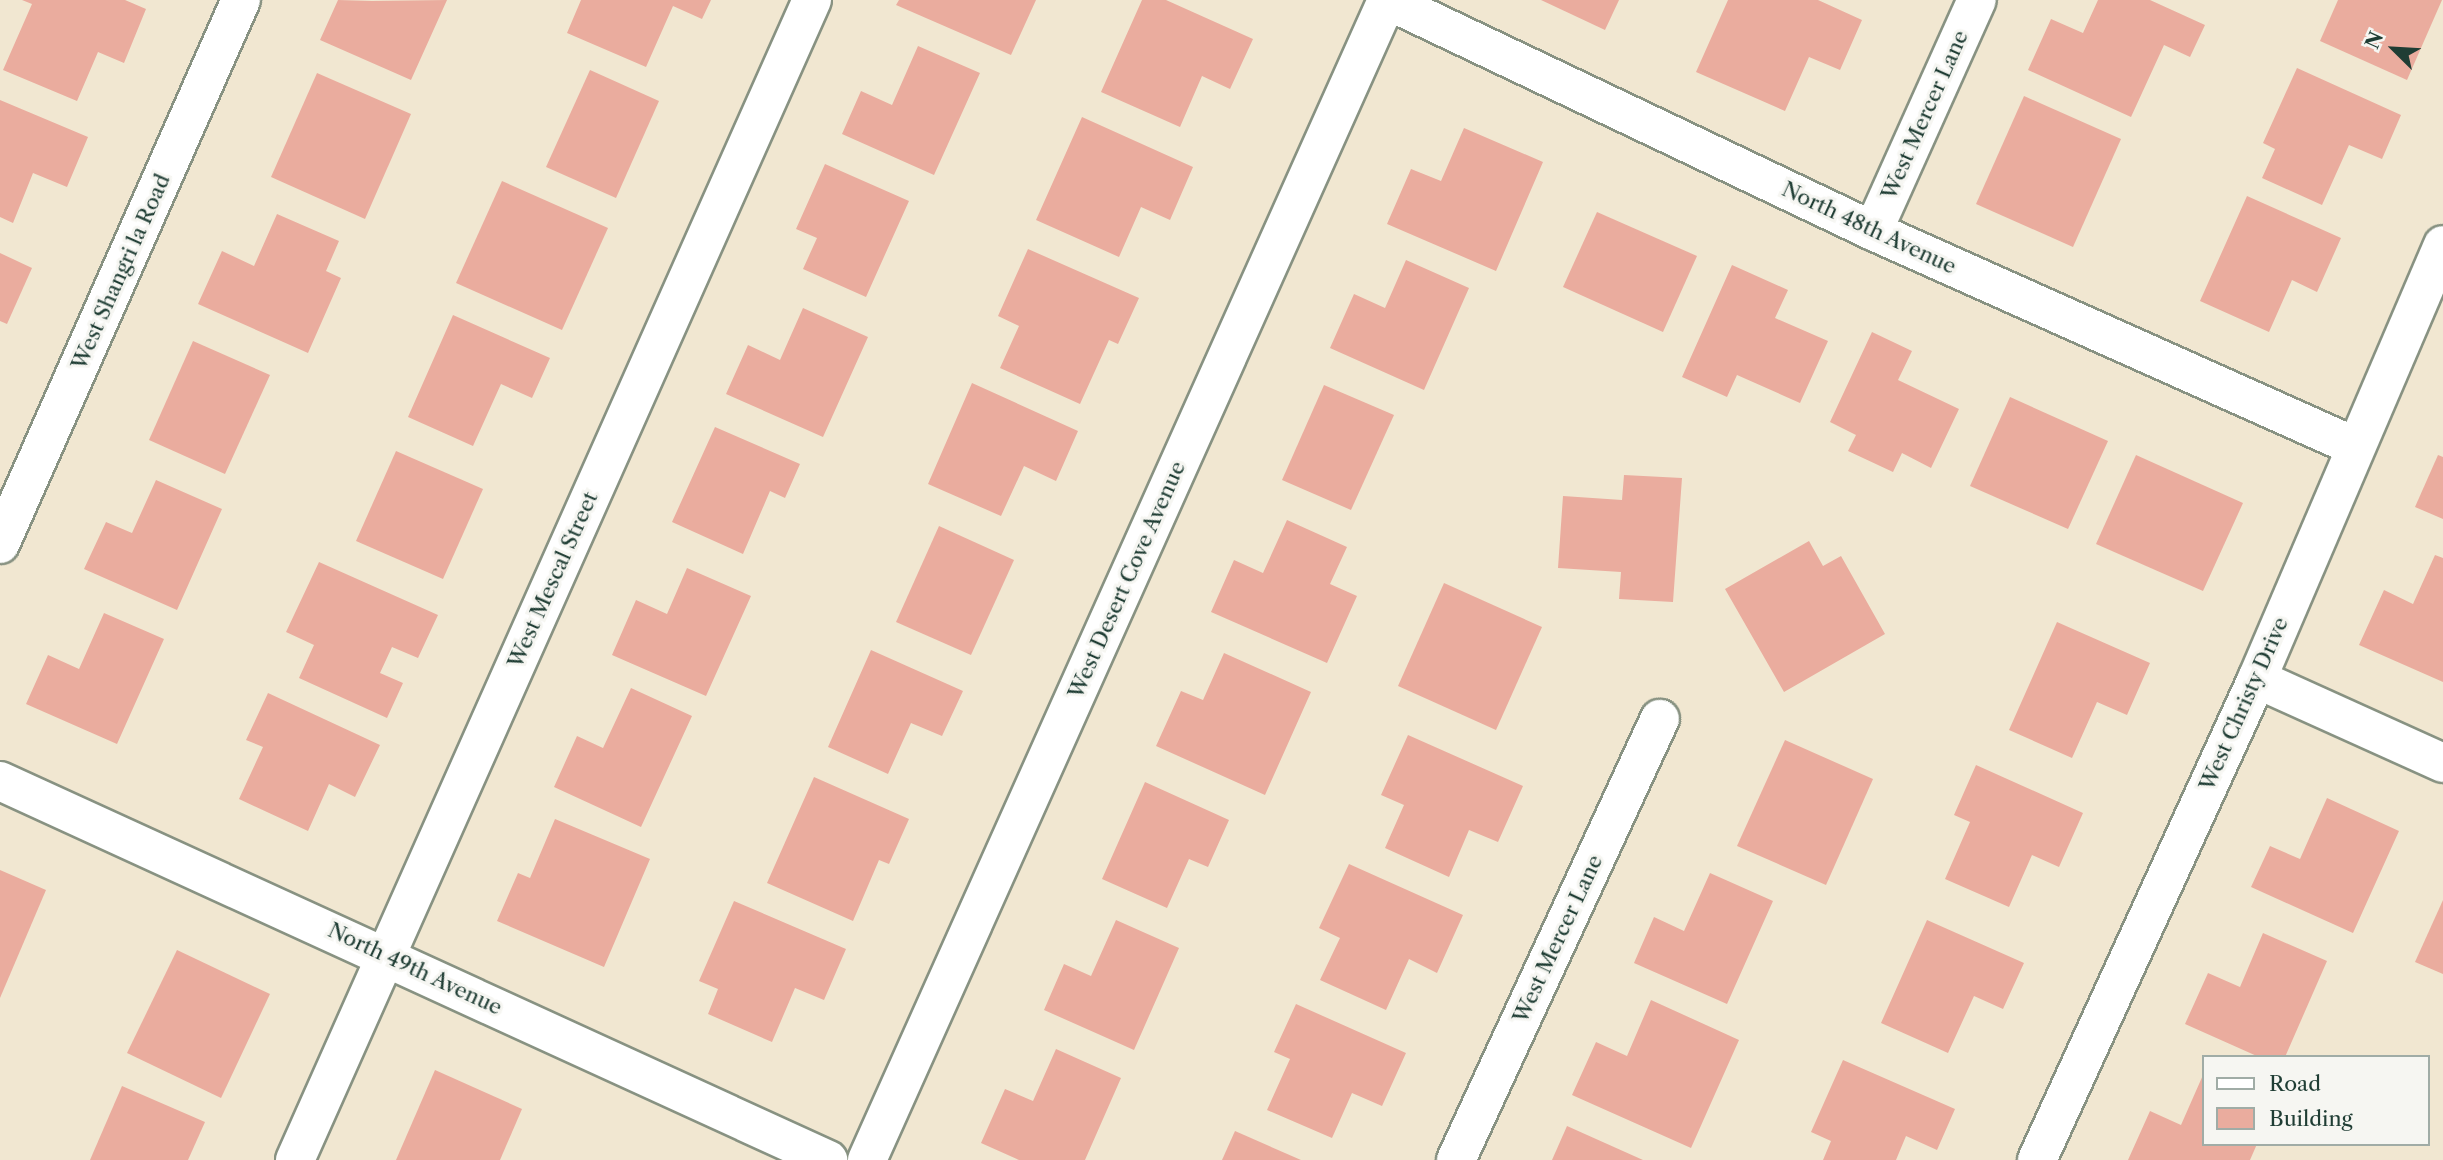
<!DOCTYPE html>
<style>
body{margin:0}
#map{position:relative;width:2443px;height:1160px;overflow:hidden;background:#f1e7d1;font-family:"Libre Caslon Text",serif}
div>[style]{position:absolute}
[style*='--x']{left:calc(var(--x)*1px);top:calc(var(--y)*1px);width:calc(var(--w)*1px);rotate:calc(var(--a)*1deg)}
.building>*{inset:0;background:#eaac9e}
.roads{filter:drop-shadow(2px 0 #889282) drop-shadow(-2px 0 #889282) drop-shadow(0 2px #889282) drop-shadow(0 -2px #889282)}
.street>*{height:38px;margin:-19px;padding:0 19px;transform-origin:19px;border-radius:19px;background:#fff}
span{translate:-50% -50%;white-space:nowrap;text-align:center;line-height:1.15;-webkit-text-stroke:6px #f6f6f2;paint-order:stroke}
.street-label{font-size:21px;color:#1f3d34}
.legend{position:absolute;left:2202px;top:1055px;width:228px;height:91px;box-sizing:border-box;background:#f6f6f2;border:2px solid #a0aca6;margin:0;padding:9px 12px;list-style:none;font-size:21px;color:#1f3d34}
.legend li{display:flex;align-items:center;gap:14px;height:35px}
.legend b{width:35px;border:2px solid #a0aca6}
.north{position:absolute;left:2359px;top:14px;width:70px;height:70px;-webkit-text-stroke:5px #f6f6f2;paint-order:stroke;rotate:294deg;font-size:19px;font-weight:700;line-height:28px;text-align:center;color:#1f3d34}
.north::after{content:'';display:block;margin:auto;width:24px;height:32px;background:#1f3d34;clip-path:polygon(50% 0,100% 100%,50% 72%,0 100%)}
</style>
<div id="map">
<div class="building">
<div style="clip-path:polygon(22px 0,125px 0,146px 9px,124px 63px,98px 52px,77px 101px,3px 70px,32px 4px)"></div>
<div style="clip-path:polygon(338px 0,372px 1px,447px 0,411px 80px,320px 40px)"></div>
<div style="clip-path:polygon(581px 0,711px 0,702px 19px,673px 6px,646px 67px,567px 33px)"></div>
<div style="clip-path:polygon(899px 0,1036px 0,1011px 55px,896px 5px)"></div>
<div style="clip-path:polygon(1142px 0,1166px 0,1253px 39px,1230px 89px,1202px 76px,1180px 127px,1101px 92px)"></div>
<div style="clip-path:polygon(1541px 0,1619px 0,1605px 30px)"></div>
<div style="clip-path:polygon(1728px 0,1818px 0,1862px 20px,1840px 70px,1809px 57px,1785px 111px,1696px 72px)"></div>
<div style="clip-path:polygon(2098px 0,2150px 0,2205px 25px,2190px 57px,2164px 45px,2131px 117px,2028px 70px,2051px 19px,2083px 33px)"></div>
<div style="clip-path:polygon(2338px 0,2442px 0,2407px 80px,2320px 41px)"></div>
<div style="clip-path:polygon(918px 46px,980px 73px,934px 175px,842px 134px,861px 91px,892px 105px)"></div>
<div style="clip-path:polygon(2297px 68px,2401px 115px,2382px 159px,2349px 145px,2322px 205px,2262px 178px,2275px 149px,2263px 143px)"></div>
<div style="clip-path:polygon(590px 70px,659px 101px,616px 198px,546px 167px)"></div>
<div style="clip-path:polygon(317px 73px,411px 114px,365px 219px,271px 177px)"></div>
<div style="clip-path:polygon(2024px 96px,2121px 139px,2073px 247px,1976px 204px)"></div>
<div style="clip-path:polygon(0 100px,88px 137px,67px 187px,33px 173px,13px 223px,0 217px)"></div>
<div style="clip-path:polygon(1082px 117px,1193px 167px,1170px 220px,1141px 207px,1119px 257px,1036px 220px)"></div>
<div style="clip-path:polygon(1464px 128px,1543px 162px,1496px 271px,1387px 224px,1411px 169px,1441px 181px)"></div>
<div style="clip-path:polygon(825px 164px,909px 201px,866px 297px,803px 269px,817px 238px,796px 229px)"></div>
<div style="clip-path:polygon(502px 181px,608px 228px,562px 330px,456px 283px)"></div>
<div style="clip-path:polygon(2247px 196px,2341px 238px,2317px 292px,2292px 280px,2269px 332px,2200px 301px)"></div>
<div style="clip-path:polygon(1597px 212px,1697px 256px,1663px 332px,1563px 287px)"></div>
<div style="clip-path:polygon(277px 214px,339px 241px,326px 271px,341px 278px,308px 353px,198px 304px,222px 251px,254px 266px)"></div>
<div style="clip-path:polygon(1028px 249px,1139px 298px,1118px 344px,1109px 340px,1080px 404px,1000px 368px,1019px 326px,998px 316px)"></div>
<div style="clip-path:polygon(0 253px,32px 268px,7px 324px,0 321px)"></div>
<div style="clip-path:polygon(1406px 260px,1469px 288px,1424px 390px,1330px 348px,1354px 294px,1385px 308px)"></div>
<div style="clip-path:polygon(1732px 265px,1788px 290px,1775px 318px,1828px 341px,1800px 403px,1737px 375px,1727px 397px,1682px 377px)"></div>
<div style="clip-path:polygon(803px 308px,868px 337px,823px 437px,726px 394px,748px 345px,780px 360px)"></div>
<div style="clip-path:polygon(453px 315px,550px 358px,532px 398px,501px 384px,473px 446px,408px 417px)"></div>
<div style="clip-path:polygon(1872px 332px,1912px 351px,1898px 380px,1959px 409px,1931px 468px,1902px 453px,1893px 472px,1848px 451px,1856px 435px,1830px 422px)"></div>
<div style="clip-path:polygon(193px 341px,270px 375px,225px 474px,149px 440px)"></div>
<div style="clip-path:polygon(972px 383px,1078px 431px,1056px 481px,1024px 466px,1001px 516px,928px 484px)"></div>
<div style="clip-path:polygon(1324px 385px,1394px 415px,1351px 510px,1282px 480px)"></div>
<div style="clip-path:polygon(2010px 397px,2108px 441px,2068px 529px,1970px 486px)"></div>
<div style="clip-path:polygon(715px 427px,800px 464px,785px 498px,770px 491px,743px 554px,672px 522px)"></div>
<div style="clip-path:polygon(396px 451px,483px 489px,443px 579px,356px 541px)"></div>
<div style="clip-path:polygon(2136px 455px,2243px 503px,2203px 591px,2096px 544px)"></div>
<div style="clip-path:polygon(2438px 455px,2443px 457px,2443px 519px,2415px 507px)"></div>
<div style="clip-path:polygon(1624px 475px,1682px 478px,1673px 602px,1619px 599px,1621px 572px,1558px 568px,1563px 496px,1622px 500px)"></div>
<div style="clip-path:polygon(156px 480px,222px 509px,177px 610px,84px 569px,106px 522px,132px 533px)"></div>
<div style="clip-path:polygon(1287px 520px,1347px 547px,1330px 584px,1357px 596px,1327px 663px,1211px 612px,1234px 560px,1263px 573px)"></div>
<div style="clip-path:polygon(939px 526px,1014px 560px,971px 655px,896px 622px)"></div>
<div style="clip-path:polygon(1809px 541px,1823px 566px,1841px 556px,1885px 634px,1784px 692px,1725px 589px)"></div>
<div style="clip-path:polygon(2435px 555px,2443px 558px,2443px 682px,2359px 645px,2384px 590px,2413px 604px)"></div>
<div style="clip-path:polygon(319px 562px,438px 615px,418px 658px,392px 647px,380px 673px,403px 683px,387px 718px,299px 678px,314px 645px,286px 632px)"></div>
<div style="clip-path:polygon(687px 568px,751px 596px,706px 696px,612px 655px,636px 600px,667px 614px)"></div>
<div style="clip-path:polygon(1444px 583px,1542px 627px,1496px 730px,1398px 686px)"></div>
<div style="clip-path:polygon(104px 613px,164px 639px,117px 744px,26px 704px,48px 655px,79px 669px)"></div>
<div style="clip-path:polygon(2057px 622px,2150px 663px,2127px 715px,2097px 702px,2072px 758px,2009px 730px)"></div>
<div style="clip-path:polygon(871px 650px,963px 691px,942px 736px,911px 723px,888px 774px,828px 747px)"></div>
<div style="clip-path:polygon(1224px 653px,1311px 692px,1265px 795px,1156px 746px,1181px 691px,1203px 700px)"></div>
<div style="clip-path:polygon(631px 688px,692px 716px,641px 827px,554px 787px,577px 736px,603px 748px)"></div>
<div style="clip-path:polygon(268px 693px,380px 745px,355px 797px,329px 784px,308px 831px,239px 799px,263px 747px,246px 740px)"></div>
<div style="clip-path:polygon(1408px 735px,1523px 786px,1498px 842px,1469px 830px,1449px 877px,1385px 848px,1404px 805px,1381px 795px)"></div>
<div style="clip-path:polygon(1785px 740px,1873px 779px,1826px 885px,1737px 846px)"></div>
<div style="clip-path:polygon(1976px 765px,2083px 813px,2059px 867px,2032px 855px,2009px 907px,1945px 879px,1970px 822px,1954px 815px)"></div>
<div style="clip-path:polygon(814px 777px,909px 819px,889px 864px,879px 860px,853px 921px,767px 883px)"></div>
<div style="clip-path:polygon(1145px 782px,1229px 820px,1208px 867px,1189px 859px,1167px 908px,1102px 879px)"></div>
<div style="clip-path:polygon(2327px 798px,2399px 831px,2353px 933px,2251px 887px,2270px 846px,2300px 859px)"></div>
<div style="clip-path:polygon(555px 819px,650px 859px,604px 967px,497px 921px,518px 873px,530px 878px)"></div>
<div style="clip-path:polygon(1349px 864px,1463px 915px,1437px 973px,1409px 959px,1386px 1010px,1320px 980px,1340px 938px,1319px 928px)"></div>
<div style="clip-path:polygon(0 870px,46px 890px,0 998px)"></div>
<div style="clip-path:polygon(1710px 873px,1773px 901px,1727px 1004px,1634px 963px,1654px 917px,1684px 931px)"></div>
<div style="clip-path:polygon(2443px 900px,2443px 974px,2415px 962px)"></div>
<div style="clip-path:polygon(734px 901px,846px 949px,824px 1000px,795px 988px,772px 1042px,708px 1014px,718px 989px,699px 981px)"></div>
<div style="clip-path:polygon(1116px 920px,1179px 948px,1134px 1050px,1044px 1010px,1064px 964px,1091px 976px)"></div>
<div style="clip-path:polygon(1927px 920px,2024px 963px,2003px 1009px,1974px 996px,1948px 1053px,1881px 1023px)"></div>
<div style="clip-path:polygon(2263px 933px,2327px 961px,2285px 1057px,2259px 1057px,2185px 1024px,2208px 973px,2240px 987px)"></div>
<div style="clip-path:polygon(177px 950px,270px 994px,221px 1098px,127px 1053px)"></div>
<div style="clip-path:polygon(1651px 1000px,1739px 1040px,1691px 1148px,1572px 1095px,1596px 1042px,1627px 1056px)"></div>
<div style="clip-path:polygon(1296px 1004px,1406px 1053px,1382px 1106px,1352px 1093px,1332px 1138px,1267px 1110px,1290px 1059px,1274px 1052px)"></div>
<div style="clip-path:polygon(1056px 1049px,1121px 1078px,1085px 1160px,1019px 1160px,981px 1143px,1005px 1089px,1033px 1101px)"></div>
<div style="clip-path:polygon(1843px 1060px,1955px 1109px,1937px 1150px,1906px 1136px,1896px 1160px,1823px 1160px,1831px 1141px,1811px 1132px)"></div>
<div style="clip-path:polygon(435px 1070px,522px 1109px,500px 1160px,396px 1160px)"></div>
<div style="clip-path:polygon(2203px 1075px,2203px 1144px,2257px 1144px,2250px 1160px,2128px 1160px,2150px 1111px,2181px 1125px)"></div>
<div style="clip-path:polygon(122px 1086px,205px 1122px,188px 1160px,90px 1160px)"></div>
<div style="clip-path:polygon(1567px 1126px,1643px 1160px,1552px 1160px)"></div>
<div style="clip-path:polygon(1235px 1131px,1301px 1160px,1222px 1160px)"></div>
</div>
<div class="roads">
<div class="street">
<div style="--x:1387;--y:0;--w:538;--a:25.42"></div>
<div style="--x:1873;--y:231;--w:529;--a:24.09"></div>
<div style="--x:1873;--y:231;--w:253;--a:-65.8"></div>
<div style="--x:0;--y:544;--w:595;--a:-66.11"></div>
<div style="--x:2257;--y:679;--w:204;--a:24.3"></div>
<div style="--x:0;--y:781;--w:911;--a:24.59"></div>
<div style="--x:295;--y:1160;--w:1270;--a:-65.98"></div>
<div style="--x:867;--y:1160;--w:1271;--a:-65.85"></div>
<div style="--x:1456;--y:1160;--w:486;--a:-65.2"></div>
<div style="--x:2037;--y:1160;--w:529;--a:-65.42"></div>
<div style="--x:2257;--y:679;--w:472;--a:-66.8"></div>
</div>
</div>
<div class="street-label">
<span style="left:1925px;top:115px;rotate:-66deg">West Mercer Lane</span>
<span style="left:1869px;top:228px;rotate:25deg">North 48th Avenue</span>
<span style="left:121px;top:272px;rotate:-66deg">West Shangri la Road</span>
<span style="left:553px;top:580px;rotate:-66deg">West Mescal Street</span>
<span style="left:1127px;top:580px;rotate:-66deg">West Desert Cove Avenue</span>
<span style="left:2244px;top:704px;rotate:-66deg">West Christy Drive</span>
<span style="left:1558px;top:939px;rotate:-65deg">West Mercer Lane</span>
<span style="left:415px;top:969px;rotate:25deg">North 49th Avenue</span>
</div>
<ul class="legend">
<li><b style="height:9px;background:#fff"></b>Road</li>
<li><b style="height:19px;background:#eaac9e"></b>Building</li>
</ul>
<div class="north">N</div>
</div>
